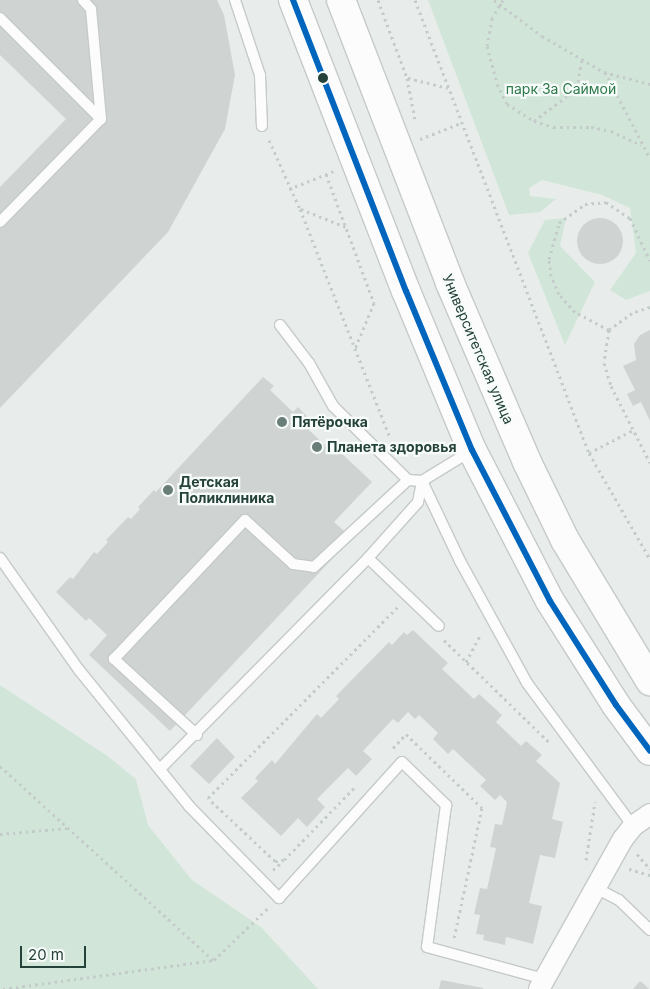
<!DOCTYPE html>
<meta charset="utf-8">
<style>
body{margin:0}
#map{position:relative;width:650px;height:989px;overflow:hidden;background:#e8edeb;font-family:Inter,sans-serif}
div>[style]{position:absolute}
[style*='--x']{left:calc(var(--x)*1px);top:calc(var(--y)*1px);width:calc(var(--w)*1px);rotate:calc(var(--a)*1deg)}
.green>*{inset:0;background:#d1e6d8}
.building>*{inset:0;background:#cfd4d2}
.round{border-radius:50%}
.path>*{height:3px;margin-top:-1.5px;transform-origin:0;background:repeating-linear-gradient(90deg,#c3ccca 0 2.5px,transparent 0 6.5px)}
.roads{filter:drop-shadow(1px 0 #c5cac8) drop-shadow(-1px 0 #c5cac8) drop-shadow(0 1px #c5cac8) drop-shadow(0 -1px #c5cac8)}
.service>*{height:10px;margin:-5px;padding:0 5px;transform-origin:5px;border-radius:5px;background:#fcfcfc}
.minor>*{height:20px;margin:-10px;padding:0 10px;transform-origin:10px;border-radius:10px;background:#fcfcfc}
.secondary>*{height:28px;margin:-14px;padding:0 14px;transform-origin:14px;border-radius:14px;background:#fcfcfc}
.bus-1>*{height:6px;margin:-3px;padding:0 3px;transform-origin:3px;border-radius:3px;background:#0065bd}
.dots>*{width:14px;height:14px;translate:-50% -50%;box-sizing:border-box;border:2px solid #f7fbf9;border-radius:50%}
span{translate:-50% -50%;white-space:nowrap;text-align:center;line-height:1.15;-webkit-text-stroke:4.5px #f7fbf9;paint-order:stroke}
.park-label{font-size:14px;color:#2d7a4b}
.street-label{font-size:14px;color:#24423a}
.poi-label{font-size:14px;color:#24423a;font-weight:700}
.left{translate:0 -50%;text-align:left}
.scale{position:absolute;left:20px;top:946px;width:66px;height:22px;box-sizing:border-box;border:2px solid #24423a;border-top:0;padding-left:6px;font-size:15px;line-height:18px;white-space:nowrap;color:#24423a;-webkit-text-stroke:4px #f7fbf9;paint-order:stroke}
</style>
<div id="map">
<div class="green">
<div style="clip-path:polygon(428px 0,650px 0,650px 291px,626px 300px,610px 290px,636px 253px,630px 208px,602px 195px,542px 180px,529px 188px,530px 196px,556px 199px,540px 212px,509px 215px)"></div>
<div style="clip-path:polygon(566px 218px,560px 246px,595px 282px,565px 345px,528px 253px,545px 220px)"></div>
<div style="clip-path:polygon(0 685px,106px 755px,136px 779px,148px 825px,192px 880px,261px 927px,318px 989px,0 989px)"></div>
</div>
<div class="building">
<div style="clip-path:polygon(0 0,217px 0,224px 15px,235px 75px,225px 129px,168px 232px,0 408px,0 187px,66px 119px,0 55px)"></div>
<div class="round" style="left:577px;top:218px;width:46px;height:46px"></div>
<div style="clip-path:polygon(650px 330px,650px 421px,641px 402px,633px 406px,627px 394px,635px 390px,623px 366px,636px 360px,634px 344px,640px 335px)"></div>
<div style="clip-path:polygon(263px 377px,274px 386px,270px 390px,293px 412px,298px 407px,314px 424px,309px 430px,333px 453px,337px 449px,372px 482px,334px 522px,352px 538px,170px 731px,89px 655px,107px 635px,89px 618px,86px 621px,56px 592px,70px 577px,73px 579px,94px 552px,97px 554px,108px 542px,106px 540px,128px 517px,131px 519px,140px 509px,138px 507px,154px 490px,156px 492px)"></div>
<div style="clip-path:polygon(413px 630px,448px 663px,442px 669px,474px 699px,479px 694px,502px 715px,496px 722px,521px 746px,526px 741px,542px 755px,536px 761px,560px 783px,552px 819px,563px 822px,555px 858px,540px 855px,529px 903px,542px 906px,533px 944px,506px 937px,505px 945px,483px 940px,484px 935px,476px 934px,480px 915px,474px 914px,480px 888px,487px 889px,496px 848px,490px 847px,495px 824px,502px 825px,507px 802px,500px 795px,495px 800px,480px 786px,486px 780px,453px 749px,448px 754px,433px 739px,438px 733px,419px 715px,415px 719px,408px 712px,398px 723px,393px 719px,363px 751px,372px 759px,356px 776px,348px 768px,317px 799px,325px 807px,307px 827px,298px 818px,281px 836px,241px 798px,258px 781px,255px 778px,272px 760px,275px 764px,317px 714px,321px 718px,339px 699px,336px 696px,389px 642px,392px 645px,404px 632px,407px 635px)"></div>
<div style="clip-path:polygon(217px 738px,235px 757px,209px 784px,190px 766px)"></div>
<div style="clip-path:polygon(441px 980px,483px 988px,483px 989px,439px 989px)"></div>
<div style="clip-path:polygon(640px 981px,644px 984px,649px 989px,633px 989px)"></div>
</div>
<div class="path">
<div style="--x:378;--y:0;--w:83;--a:69.6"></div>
<div style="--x:407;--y:78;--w:42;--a:79"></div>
<div style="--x:415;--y:0;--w:485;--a:69"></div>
<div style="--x:589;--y:453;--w:122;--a:60.1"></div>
<div style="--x:494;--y:0;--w:60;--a:36.9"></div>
<div style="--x:542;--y:36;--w:72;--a:30.1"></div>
<div style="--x:604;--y:72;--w:48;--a:14.6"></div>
<div style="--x:503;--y:0;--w:21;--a:121"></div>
<div style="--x:492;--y:18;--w:28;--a:100"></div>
<div style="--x:487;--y:46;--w:39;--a:75"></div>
<div style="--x:497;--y:84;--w:22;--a:63"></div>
<div style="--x:507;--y:104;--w:32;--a:32"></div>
<div style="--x:534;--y:121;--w:21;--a:17"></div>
<div style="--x:554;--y:127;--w:37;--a:0"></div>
<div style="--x:591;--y:127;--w:20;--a:11"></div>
<div style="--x:611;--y:131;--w:33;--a:25"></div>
<div style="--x:605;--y:72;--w:97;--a:62.4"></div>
<div style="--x:408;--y:78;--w:41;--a:14"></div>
<div style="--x:534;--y:121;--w:41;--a:-37.1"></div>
<div style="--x:567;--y:96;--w:18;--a:-52"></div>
<div style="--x:578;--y:82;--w:23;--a:-80"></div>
<div style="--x:420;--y:139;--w:44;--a:-21.3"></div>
<div style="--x:269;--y:140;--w:76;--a:65.8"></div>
<div style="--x:300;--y:209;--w:246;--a:68.5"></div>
<div style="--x:326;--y:174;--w:138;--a:69.6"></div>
<div style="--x:374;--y:303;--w:52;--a:112.6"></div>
<div style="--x:289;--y:189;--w:48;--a:-21.8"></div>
<div style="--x:301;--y:209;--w:48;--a:21.8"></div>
<div style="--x:650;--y:307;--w:19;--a:162"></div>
<div style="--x:632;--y:313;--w:29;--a:144"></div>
<div style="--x:609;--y:330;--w:33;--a:99"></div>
<div style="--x:604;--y:363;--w:24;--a:73"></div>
<div style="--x:611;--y:386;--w:86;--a:63.1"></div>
<div style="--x:609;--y:330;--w:38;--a:-152"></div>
<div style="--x:575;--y:312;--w:24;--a:-132"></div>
<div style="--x:559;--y:294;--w:20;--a:-114"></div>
<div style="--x:551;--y:276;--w:17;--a:-97"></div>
<div style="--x:549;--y:259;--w:37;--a:-74"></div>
<div style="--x:559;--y:223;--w:32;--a:-36"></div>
<div style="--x:585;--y:204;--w:21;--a:-5"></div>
<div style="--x:606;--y:202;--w:29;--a:34"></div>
<div style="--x:630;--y:218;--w:47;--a:65.1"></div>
<div style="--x:589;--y:453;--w:50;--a:-27.6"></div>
<div style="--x:444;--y:640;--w:146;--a:44.2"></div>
<div style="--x:466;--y:662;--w:32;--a:-62"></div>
<div style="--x:393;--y:748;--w:19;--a:-47"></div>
<div style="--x:406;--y:734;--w:106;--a:44.2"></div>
<div style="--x:482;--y:808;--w:134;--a:102.1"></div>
<div style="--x:0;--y:766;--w:288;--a:42.3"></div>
<div style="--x:354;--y:788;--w:100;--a:134.2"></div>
<div style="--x:284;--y:860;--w:9;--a:174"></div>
<div style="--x:275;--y:861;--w:92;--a:-136.8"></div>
<div style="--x:208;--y:798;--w:269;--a:-45.2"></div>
<div style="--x:0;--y:834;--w:69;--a:-5"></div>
<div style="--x:637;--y:854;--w:20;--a:49"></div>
<div style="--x:586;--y:860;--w:59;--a:-81.2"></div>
<div style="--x:629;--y:869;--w:22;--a:16"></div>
<div style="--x:273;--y:870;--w:13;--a:-42"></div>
<div style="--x:3;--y:989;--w:213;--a:-7.8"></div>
<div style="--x:214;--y:960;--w:74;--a:-43.9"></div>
</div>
<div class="roads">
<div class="service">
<div style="--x:235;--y:0;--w:79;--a:71.6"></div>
<div style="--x:260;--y:75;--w:51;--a:87.8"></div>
<div style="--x:0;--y:18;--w:143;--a:45"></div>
<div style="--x:0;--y:222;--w:144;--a:-45.6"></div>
<div style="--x:101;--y:119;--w:110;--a:-95.2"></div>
<div style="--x:91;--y:9;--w:12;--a:-132"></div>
<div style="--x:280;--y:325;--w:48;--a:52.7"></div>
<div style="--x:309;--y:363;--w:49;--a:60.8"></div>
<div style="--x:333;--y:406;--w:105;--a:44.6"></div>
<div style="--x:408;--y:480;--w:14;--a:4"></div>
<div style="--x:422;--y:481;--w:57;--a:-31.5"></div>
<div style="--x:422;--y:481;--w:89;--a:64.6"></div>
<div style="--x:460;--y:561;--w:139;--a:61.2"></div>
<div style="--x:527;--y:683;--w:178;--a:53.5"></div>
<div style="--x:0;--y:558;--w:137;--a:54.8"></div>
<div style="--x:79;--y:670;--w:175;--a:51"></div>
<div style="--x:189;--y:806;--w:129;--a:45.6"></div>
<div style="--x:279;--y:898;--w:183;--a:-47.9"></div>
<div style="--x:402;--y:762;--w:62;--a:44.3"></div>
<div style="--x:446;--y:805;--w:143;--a:97.6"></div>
<div style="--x:427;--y:947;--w:121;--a:15.3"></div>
<div style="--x:368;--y:558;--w:98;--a:43.8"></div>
<div style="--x:197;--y:735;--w:113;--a:-137.5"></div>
<div style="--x:114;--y:659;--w:191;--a:-46.7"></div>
<div style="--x:245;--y:520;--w:65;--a:42.5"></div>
<div style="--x:293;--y:564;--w:21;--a:8"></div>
<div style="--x:314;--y:567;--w:128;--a:-42.8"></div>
<div style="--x:161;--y:768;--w:295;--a:-45.4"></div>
<div style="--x:368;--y:558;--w:75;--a:-48.2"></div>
<div style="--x:418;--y:502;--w:21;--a:-79"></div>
<div style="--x:596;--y:888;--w:26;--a:28"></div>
<div style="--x:619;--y:900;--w:43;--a:44.1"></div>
</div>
<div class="minor">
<div style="--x:539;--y:989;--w:172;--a:-60.8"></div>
<div style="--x:623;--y:839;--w:16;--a:-52"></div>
<div style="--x:633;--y:826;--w:21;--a:-35"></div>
</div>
<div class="secondary">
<div style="--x:293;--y:0;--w:312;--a:68.8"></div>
<div style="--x:406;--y:291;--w:172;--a:67.5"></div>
<div style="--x:472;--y:450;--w:170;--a:62.7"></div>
<div style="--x:550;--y:601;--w:123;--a:57.6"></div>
<div style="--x:616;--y:705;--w:57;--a:53.5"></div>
<div style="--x:341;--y:0;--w:303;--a:68.9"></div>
<div style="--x:450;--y:283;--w:195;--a:66.7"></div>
<div style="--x:527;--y:462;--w:87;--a:64"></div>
<div style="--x:565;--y:540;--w:165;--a:58.9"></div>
</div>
</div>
<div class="bus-1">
<div style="--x:293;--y:0;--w:312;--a:68.8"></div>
<div style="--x:406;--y:291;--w:172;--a:67.5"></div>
<div style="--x:472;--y:450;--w:170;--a:62.7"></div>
<div style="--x:550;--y:601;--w:123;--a:57.6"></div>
<div style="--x:616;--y:705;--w:57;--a:53.5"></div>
</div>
<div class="dots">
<div style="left:323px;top:78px;background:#24423a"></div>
<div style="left:282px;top:422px;background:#697e78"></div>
<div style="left:317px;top:447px;background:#697e78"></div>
<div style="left:168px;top:490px;background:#697e78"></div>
</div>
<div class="park-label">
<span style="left:561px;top:89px">парк За Саймой</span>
</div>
<div class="street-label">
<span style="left:478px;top:349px;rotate:67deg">Университетская улица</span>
</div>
<div class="poi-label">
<span class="left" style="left:292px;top:422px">Пятёрочка</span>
<span class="left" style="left:327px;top:447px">Планета здоровья</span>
<span class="left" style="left:179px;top:490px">Детская<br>Поликлиника</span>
</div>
<div class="scale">20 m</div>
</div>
